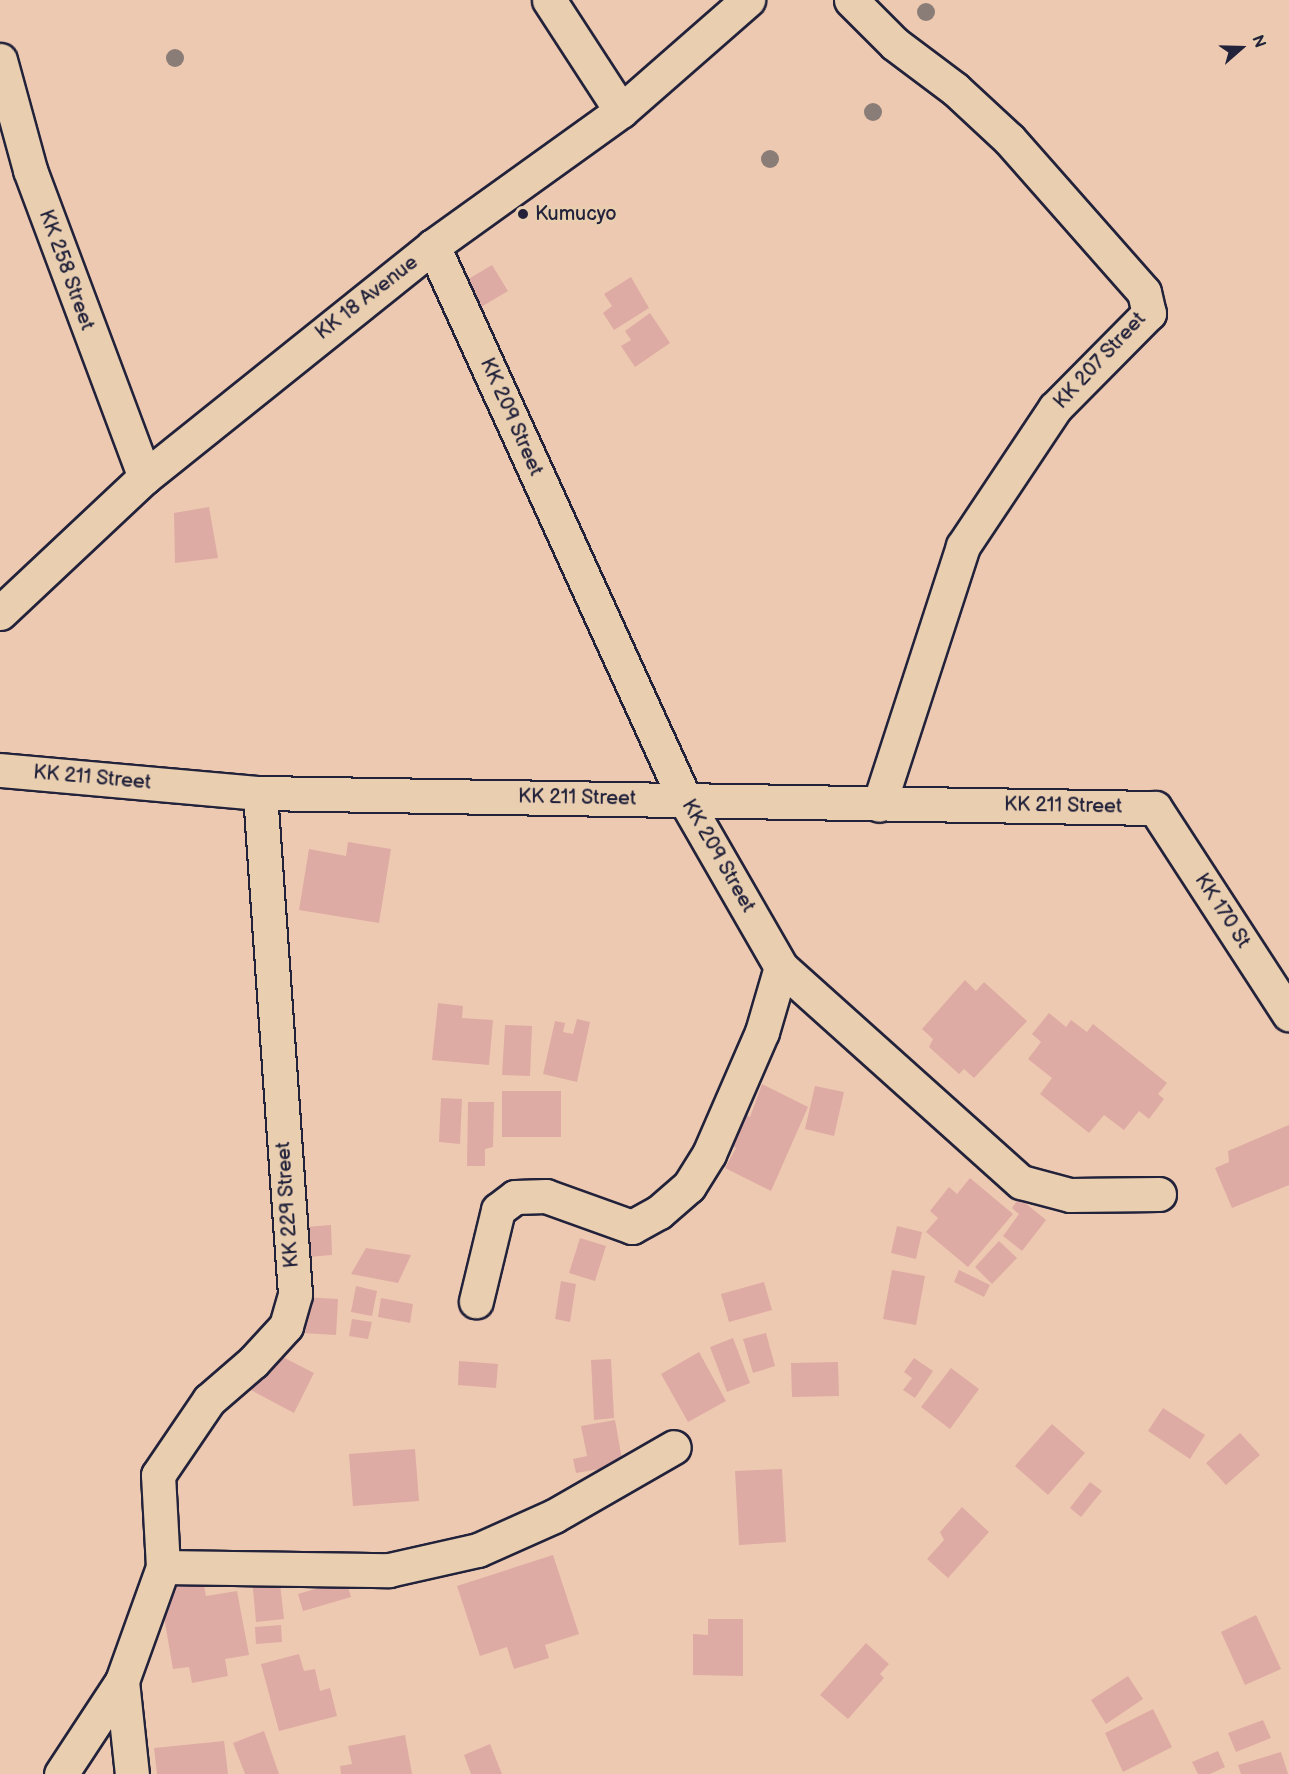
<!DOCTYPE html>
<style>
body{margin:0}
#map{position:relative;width:1289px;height:1774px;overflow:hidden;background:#eec9b1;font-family:"Balsamiq Sans",sans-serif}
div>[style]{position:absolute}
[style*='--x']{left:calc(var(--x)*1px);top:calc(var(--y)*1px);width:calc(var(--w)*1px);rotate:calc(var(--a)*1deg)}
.building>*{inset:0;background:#deaaa4}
.roads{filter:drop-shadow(2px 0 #22223b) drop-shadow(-2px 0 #22223b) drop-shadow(0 2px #22223b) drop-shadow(0 -2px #22223b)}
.minor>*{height:33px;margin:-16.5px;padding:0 16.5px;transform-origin:16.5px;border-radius:16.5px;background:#e9ceb0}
.major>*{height:33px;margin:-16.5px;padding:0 16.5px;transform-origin:16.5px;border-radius:16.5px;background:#e9ceb0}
.trees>*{width:18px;height:18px;margin:-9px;border-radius:50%;background:#8a7c77}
.dots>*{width:16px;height:16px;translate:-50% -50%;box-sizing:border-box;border:3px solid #e9ceb0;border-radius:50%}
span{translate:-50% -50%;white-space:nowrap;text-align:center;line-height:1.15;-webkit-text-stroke:5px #e9ceb0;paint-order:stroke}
.poi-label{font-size:20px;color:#22223b}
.left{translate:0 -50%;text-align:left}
.street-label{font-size:20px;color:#22223b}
.north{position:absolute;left:1211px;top:18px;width:60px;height:60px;-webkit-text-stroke:4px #e9ceb0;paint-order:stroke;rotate:70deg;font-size:16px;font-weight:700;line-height:24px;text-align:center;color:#22223b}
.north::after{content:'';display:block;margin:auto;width:21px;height:27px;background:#22223b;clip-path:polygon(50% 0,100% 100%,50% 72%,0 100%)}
</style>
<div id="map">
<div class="building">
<div style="clip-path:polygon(492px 265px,508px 291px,476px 310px,460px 284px)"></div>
<div style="clip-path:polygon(631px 277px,649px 308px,614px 330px,603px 313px,612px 306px,604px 294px)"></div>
<div style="clip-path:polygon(650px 313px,670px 343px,635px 367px,621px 346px,631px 340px,625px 331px)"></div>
<div style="clip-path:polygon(209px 507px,218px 558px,175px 563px,174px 513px)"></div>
<div style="clip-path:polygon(348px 842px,391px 849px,379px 923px,299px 910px,309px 849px,346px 856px)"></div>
<div style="clip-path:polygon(965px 980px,976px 991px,984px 982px,1027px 1021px,974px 1078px,964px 1069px,959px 1074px,929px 1047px,933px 1039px,922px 1029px)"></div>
<div style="clip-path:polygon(438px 1003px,463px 1006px,462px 1018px,493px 1020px,489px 1065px,432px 1060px)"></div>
<div style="clip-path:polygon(1049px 1013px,1066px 1027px,1071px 1020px,1087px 1032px,1093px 1024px,1167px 1083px,1158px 1094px,1164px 1099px,1149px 1119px,1139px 1111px,1124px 1130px,1104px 1115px,1089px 1133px,1040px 1094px,1052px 1078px,1028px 1059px,1041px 1042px,1032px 1034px)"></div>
<div style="clip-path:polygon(577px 1019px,590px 1022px,577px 1082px,543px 1074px,555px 1021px,565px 1023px,563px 1032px,573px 1034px)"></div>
<div style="clip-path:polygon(505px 1025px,532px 1026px,530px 1076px,502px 1075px)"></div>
<div style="clip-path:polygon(762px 1084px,808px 1107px,771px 1191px,725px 1168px,736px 1148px,724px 1141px,739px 1111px,750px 1117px)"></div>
<div style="clip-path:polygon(815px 1086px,844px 1092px,834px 1136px,805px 1129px)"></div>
<div style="clip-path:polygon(502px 1091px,561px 1091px,561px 1137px,502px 1137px)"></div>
<div style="clip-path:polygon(441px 1098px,462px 1099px,460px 1144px,439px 1142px)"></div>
<div style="clip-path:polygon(468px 1102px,494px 1102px,493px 1147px,485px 1149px,485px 1166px,467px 1166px)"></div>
<div style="clip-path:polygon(1289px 1125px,1289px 1185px,1232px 1208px,1215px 1168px,1229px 1162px,1228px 1151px)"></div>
<div style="clip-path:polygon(970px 1178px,1013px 1214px,968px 1267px,926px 1232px,938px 1218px,930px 1211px,949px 1187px,957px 1194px)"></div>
<div style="clip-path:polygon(1019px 1198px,1046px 1220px,1022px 1251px,1003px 1236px,1019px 1214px,1012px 1208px)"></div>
<div style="clip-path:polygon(331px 1225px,332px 1255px,308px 1257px,306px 1227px)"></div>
<div style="clip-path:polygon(897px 1226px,922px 1232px,916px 1259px,891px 1253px)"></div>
<div style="clip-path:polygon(580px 1238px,606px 1246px,595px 1281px,569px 1273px)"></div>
<div style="clip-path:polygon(999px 1241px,1017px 1258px,992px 1284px,975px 1267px)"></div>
<div style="clip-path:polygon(366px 1248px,411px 1255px,398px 1283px,351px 1274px)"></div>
<div style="clip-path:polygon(892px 1270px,925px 1276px,916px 1325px,883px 1319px)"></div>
<div style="clip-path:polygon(959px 1270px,990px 1285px,984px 1297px,954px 1282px)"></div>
<div style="clip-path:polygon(561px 1281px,576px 1284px,570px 1322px,555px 1319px)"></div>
<div style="clip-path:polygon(764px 1282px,772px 1310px,729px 1322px,721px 1294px)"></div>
<div style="clip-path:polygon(356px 1286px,377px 1291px,372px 1316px,351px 1312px)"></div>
<div style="clip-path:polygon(303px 1297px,338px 1299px,336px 1335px,302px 1333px)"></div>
<div style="clip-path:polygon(381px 1298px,413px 1304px,410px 1323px,378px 1317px)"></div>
<div style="clip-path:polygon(352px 1319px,372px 1322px,368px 1339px,349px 1336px)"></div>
<div style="clip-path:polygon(766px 1333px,775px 1366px,753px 1373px,743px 1339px)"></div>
<div style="clip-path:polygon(733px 1338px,750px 1383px,727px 1392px,710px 1347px)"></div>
<div style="clip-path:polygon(267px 1349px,314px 1373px,294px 1413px,247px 1388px)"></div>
<div style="clip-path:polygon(699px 1352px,726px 1401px,688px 1422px,661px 1374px)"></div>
<div style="clip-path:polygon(914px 1358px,933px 1371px,915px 1398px,903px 1390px,912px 1378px,904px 1372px)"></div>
<div style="clip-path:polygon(611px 1359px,614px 1418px,594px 1420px,591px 1360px)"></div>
<div style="clip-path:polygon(459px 1361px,498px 1364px,496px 1388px,458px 1385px)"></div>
<div style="clip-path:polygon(838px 1362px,839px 1396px,792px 1397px,791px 1363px)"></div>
<div style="clip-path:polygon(951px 1368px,979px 1389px,950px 1429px,921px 1407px)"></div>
<div style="clip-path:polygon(1163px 1408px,1205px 1435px,1190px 1459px,1148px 1431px)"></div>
<div style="clip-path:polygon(615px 1420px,623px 1465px,576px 1473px,573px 1459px,587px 1456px,581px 1426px)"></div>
<div style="clip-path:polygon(1052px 1424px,1085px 1453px,1048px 1495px,1015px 1466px)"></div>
<div style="clip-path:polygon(1240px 1433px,1260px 1455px,1226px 1485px,1206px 1463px)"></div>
<div style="clip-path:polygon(415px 1449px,419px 1501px,353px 1506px,349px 1454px)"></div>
<div style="clip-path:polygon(782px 1469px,786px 1542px,739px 1545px,735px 1471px)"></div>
<div style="clip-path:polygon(1090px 1482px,1102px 1491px,1081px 1517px,1070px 1508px)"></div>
<div style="clip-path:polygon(962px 1507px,989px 1532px,948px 1578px,927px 1559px,944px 1540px,940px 1532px)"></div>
<div style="clip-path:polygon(553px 1555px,579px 1634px,545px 1645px,549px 1658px,514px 1669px,507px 1647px,480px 1656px,457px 1586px)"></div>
<div style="clip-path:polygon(279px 1575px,284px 1619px,256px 1622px,252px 1578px)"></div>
<div style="clip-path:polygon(203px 1580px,206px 1596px,237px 1591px,249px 1655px,225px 1659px,228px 1676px,192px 1683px,189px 1667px,173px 1669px,159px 1588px)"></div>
<div style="clip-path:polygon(346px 1580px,351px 1597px,303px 1611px,298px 1594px)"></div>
<div style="clip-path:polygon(1256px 1615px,1281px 1669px,1245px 1685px,1221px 1632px)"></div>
<div style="clip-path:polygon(708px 1619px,743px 1619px,743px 1676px,693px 1675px,693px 1634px,708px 1635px)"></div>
<div style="clip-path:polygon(281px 1625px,282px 1642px,256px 1644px,255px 1627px)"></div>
<div style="clip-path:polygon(866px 1643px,889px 1664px,880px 1674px,884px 1678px,848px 1719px,820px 1695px)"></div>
<div style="clip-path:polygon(299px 1654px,304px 1671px,315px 1669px,320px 1691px,330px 1688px,337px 1716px,279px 1731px,261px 1664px)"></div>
<div style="clip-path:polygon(1128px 1676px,1143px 1699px,1106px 1724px,1091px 1700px)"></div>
<div style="clip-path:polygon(1153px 1709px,1172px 1747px,1123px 1772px,1105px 1733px)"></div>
<div style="clip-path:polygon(1263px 1720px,1271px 1738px,1236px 1752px,1228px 1733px)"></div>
<div style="clip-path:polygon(264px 1731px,279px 1774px,245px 1774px,233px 1743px)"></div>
<div style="clip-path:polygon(405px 1735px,412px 1774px,341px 1774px,340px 1766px,352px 1764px,348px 1746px)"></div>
<div style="clip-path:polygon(224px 1741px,228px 1774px,157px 1774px,154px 1748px)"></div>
<div style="clip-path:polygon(490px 1744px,502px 1774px,471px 1774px,464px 1755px)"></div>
<div style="clip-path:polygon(1218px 1751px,1225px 1767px,1210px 1774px,1198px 1774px,1192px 1762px)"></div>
<div style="clip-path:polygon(1281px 1752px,1288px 1774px,1241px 1774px,1238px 1765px)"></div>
</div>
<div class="roads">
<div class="minor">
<div style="--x:549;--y:0;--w:132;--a:57"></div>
<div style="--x:851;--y:0;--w:62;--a:45"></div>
<div style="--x:895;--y:44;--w:75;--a:36.9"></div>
<div style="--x:955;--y:89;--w:74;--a:42.8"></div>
<div style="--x:1009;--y:139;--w:204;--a:48.6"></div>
<div style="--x:1144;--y:292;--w:22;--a:77"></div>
<div style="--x:1149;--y:313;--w:134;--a:134.7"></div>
<div style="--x:1055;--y:408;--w:166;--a:123.7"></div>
<div style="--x:963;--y:546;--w:272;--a:108"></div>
<div style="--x:0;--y:60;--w:114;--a:74.7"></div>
<div style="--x:30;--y:170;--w:328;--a:69.5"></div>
<div style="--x:433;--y:246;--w:609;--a:65.54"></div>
<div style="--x:685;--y:800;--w:193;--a:60.1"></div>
<div style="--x:781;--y:967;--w:68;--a:106.3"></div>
<div style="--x:762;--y:1032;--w:133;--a:113.5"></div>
<div style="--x:709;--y:1154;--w:38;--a:122"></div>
<div style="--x:689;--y:1186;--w:40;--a:139"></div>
<div style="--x:659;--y:1212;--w:31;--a:151"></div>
<div style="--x:632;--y:1227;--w:91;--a:-160.2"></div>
<div style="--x:546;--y:1196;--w:31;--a:178"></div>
<div style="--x:515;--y:1197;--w:21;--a:143"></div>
<div style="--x:498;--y:1210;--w:94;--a:103.6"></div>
<div style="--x:781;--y:967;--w:322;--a:41.9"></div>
<div style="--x:1021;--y:1182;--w:51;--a:14.9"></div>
<div style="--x:1070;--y:1195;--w:89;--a:-0.6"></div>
<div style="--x:163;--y:1567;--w:226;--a:0.8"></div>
<div style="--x:389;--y:1570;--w:91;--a:-12.7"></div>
<div style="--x:478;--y:1550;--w:83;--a:-24.1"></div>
<div style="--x:554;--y:1516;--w:138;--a:-29.9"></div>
<div style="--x:122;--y:1681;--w:94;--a:83.9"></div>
<div style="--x:61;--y:1774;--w:111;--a:-56.7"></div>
<div style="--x:122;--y:1681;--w:121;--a:-70.2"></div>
<div style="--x:163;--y:1567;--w:92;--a:-93.1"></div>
<div style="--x:158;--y:1475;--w:91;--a:-55.8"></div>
<div style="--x:209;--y:1400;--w:58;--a:-40.8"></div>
<div style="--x:253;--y:1362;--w:49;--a:-47.5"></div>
<div style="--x:286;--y:1326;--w:33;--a:-74"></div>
<div style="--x:295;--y:1294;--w:502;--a:-94"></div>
</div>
<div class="major">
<div style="--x:0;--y:613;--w:199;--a:-43.2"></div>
<div style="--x:145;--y:477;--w:369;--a:-38.7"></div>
<div style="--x:433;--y:246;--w:231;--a:-35.7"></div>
<div style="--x:621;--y:111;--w:169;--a:-41.2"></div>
<div style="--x:0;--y:770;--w:261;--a:5.1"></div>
<div style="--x:260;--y:793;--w:895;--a:0.96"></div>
<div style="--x:1155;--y:808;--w:246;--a:57"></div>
</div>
</div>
<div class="trees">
<div style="left:926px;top:12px"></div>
<div style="left:175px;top:58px"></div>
<div style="left:873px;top:112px"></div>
<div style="left:770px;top:159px"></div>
</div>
<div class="dots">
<div style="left:523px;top:214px;background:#22223b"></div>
</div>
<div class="poi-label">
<span class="left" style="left:535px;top:214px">Kumucyo</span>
</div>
<div class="street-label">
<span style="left:66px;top:270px;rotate:70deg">KK 258 Street</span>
<span style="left:367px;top:298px;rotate:-38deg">KK 18 Avenue</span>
<span style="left:1100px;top:361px;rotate:-47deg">KK 207 Street</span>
<span style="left:511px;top:417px;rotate:66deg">KK 209 Street</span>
<span style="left:92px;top:778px;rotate:5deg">KK 211 Street</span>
<span style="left:577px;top:798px;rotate:1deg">KK 211 Street</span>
<span style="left:1063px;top:806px;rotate:1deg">KK 211 Street</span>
<span style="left:718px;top:856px;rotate:60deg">KK 209 Street</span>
<span style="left:1222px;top:911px;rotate:57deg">KK 170 St</span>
<span style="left:288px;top:1205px;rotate:-94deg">KK 229 Street</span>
</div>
<div class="north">N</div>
</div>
